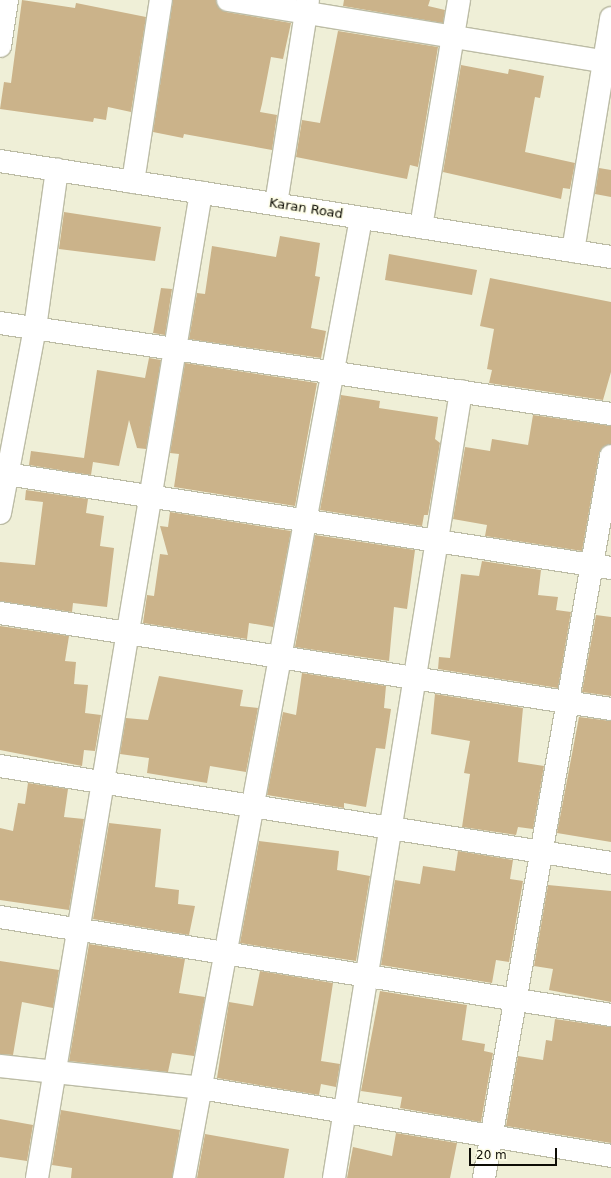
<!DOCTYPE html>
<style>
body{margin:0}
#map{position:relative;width:611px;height:1178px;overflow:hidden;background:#efefd7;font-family:"DejaVu Sans",sans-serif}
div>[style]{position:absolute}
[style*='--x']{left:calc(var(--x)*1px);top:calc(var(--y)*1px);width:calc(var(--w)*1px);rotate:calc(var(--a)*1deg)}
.building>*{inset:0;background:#cbb38a}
.roads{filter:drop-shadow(1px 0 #bcbca5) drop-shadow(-1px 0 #bcbca5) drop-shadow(0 1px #bcbca5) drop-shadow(0 -1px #bcbca5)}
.minor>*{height:22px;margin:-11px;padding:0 11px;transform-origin:11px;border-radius:11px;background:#fff}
span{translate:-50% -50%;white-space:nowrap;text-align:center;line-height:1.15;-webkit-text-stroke:3px #fcfce4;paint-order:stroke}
.street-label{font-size:13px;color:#0e0d06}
.scale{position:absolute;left:469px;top:1148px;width:88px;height:18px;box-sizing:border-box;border:2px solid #0e0d06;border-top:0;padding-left:5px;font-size:12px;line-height:14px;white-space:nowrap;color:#0e0d06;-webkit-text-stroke:3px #fcfce4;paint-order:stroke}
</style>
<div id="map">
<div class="building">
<div style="clip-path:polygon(22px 0,75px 8px,76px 3px,146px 17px,131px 112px,108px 107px,106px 120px,94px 118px,93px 122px,0 109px,4px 82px,11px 83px)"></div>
<div style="clip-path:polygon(173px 0,216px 0,226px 12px,291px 23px,283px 59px,271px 57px,262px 104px,260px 112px,277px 115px,272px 150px,184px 134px,183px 138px,153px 132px)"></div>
<div style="clip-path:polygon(344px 0,430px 0,428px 6px,445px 10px,443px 23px,343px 6px)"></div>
<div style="clip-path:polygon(338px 31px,438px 47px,418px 167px,410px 165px,407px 179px,296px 157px,302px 120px,320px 123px)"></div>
<div style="clip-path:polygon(461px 65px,508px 74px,509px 69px,544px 76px,540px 98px,535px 97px,525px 152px,575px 163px,570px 189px,563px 188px,561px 199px,443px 172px)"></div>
<div style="clip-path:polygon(599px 168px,611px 170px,611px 197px,595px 194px)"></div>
<div style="clip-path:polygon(64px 212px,161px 227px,155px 261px,59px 249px)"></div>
<div style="clip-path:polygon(280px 236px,320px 243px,315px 276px,320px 277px,311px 328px,326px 331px,321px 358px,189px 339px,197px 293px,205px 294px,212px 246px,276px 257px)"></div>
<div style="clip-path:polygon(389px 254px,477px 270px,472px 295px,385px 280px)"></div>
<div style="clip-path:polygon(490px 278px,611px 302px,611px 372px,603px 400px,489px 383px,492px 370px,487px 369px,494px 329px,480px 326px)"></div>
<div style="clip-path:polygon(161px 288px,172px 289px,165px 335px,153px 333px)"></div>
<div style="clip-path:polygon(149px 358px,161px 360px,146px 449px,137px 448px,129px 420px,119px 466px,93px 462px,91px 475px,29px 465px,31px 451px,84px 458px,97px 370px,145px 378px)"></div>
<div style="clip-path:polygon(185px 363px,317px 383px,295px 506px,174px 487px,179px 454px,170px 453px)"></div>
<div style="clip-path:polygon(341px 395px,380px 401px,379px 408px,438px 417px,435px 439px,440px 443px,428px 515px,424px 515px,422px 526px,320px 510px)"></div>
<div style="clip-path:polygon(533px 415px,611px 426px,611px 444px,602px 448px,599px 454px,582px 551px,485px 536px,487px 525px,453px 519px,465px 447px,490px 451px,492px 439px,528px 445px)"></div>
<div style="clip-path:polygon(26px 490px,88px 499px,86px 513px,104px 516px,100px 546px,114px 548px,107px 607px,73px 603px,72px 612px,0 601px,0 562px,35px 565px,43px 502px,25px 500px)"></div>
<div style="clip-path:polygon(170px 512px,291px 531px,273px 627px,249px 623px,247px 639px,143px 623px,147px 595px,154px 596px,160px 554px,168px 555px,160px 526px,168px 527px)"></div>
<div style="clip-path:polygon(315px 535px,415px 550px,407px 609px,394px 607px,389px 661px,295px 647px)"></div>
<div style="clip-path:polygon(482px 561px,541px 570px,538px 595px,558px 597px,556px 610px,571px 612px,558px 688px,438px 669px,439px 657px,450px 658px,461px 574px,479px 576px)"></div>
<div style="clip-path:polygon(596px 615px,611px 617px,611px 696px,582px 692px)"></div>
<div style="clip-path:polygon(0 626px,69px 636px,65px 661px,76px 662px,74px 684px,88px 685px,85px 713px,101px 715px,95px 751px,84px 750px,82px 766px,0 750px)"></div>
<div style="clip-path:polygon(302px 673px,386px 686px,384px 708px,391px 709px,385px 749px,376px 748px,366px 807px,344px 803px,344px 808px,267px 795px,283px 712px,296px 715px)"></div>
<div style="clip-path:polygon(159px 676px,243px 690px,240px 706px,258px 708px,246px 772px,210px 766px,207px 783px,147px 773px,149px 758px,120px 754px,126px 718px,148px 720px)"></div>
<div style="clip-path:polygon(435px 694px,523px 708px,518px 762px,544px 766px,533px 829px,518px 827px,516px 835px,462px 827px,470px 774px,464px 773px,470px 741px,431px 734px)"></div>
<div style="clip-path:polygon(579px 717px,611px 721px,611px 842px,557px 833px)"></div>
<div style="clip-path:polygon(28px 783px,68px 789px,64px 817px,84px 819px,69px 910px,0 900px,0 828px,13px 831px,18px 803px,25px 804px)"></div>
<div style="clip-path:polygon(109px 823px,161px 829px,155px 887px,179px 890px,178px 904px,195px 906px,189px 935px,93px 919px)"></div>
<div style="clip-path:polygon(259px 841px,339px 851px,337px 870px,370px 876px,356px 961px,240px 943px)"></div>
<div style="clip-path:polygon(458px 851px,513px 860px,510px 879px,523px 881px,509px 962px,496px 960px,492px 983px,381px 965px,395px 880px,420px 884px,423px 866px,455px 871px)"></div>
<div style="clip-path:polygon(548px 885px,611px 891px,611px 1002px,549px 990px,553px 969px,534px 966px)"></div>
<div style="clip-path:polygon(89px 944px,185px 959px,179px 993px,205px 997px,194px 1056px,172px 1053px,168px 1072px,69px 1061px)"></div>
<div style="clip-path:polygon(0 961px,59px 970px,53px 1008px,22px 1002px,13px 1055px,0 1054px)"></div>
<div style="clip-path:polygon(260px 971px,333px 983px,321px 1061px,340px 1064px,336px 1087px,321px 1084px,319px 1095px,217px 1078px,229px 1002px,253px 1006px)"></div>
<div style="clip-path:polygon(380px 991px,467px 1005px,462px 1040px,485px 1044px,484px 1051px,493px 1053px,481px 1122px,400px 1108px,402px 1097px,361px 1091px)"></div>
<div style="clip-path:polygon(555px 1019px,611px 1027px,611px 1143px,506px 1126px,518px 1056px,543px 1060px,546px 1040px,552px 1041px)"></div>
<div style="clip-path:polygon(61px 1110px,180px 1130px,172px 1178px,71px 1178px,72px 1168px,52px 1165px)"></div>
<div style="clip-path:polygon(0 1119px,33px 1125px,27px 1161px,0 1157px)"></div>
<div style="clip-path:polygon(396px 1133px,457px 1143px,450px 1178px,347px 1178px,353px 1147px,392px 1156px)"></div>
<div style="clip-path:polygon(205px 1134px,289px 1149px,284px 1178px,197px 1178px)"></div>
</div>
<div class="roads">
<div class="minor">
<div style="--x:228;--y:0;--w:388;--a:9.3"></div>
<div style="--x:0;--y:46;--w:47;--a:-81.3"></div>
<div style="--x:0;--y:161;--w:618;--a:8.93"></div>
<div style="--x:133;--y:182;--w:184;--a:-81.3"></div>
<div style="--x:276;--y:204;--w:206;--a:-81.1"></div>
<div style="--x:421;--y:227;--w:230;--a:-80.5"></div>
<div style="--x:573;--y:251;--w:236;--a:-80.7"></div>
<div style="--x:0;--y:323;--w:618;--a:8.47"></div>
<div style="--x:0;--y:473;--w:618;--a:8.84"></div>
<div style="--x:0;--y:513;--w:188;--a:-79.3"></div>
<div style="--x:35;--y:328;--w:160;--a:-82.1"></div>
<div style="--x:0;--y:613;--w:618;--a:8.93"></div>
<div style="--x:0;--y:766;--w:619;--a:9.02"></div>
<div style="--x:0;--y:917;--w:619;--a:9.11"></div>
<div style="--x:0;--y:1066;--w:202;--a:6.2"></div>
<div style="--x:201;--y:1088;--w:416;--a:9.4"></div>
<div style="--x:37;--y:1178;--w:999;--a:-80.55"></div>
<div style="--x:184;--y:1178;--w:976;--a:-79.55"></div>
<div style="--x:334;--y:1178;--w:797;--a:-80.83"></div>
<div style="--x:484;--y:1178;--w:733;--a:-80.02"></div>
</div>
</div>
<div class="street-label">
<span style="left:306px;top:209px;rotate:9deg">Karan Road</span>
</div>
<div class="scale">20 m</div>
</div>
